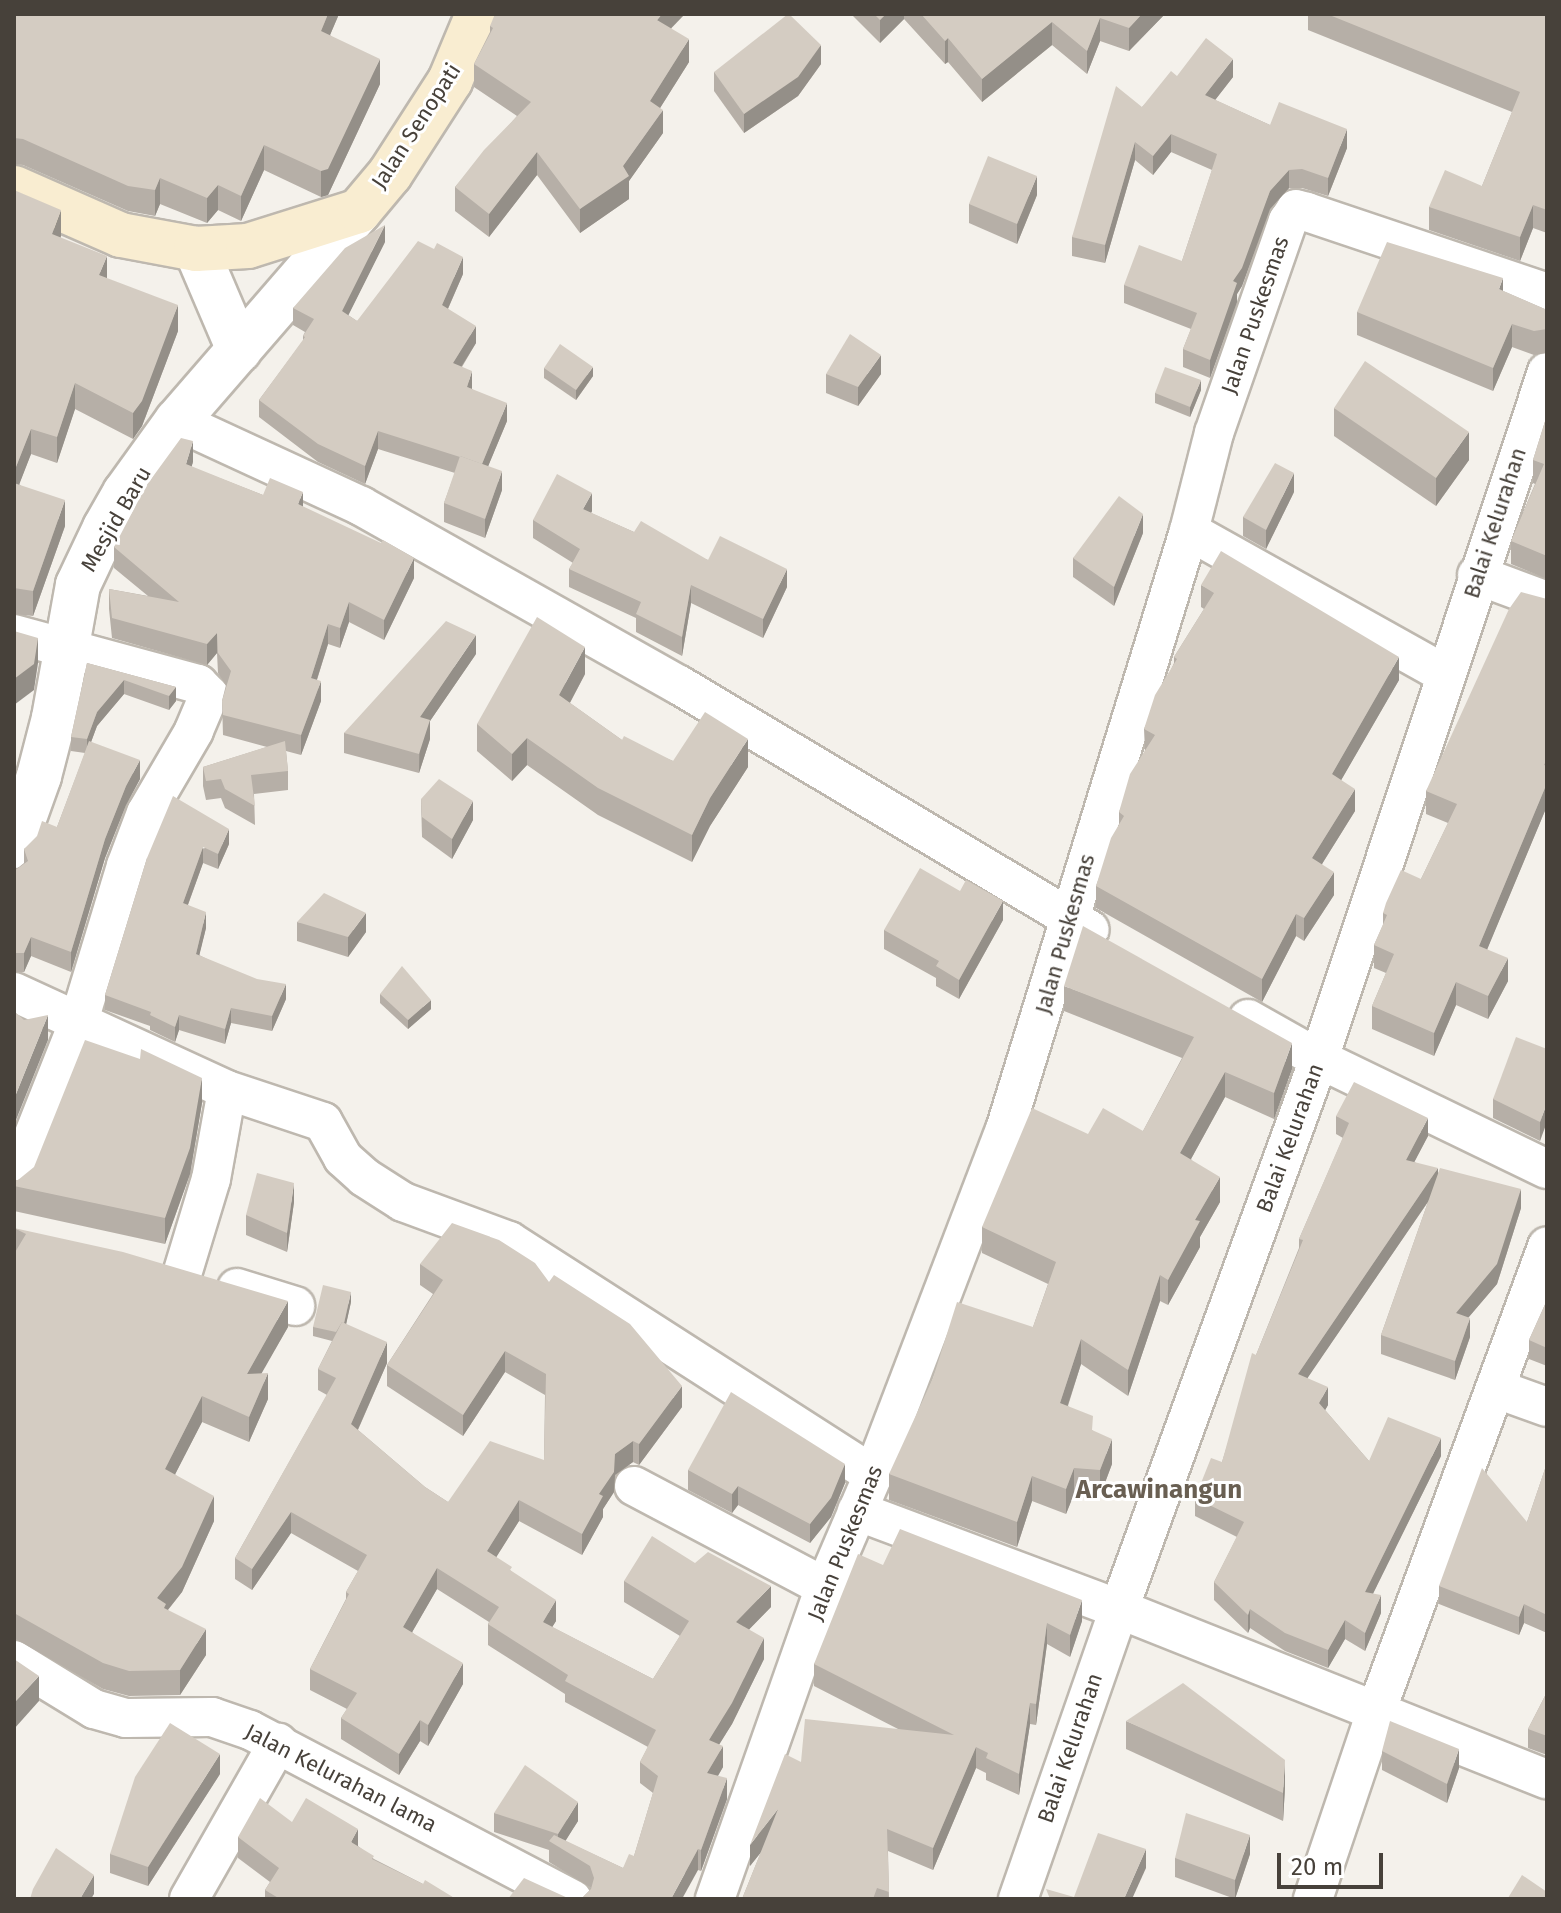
<!DOCTYPE html>
<style>
body{margin:0}
#map{position:relative;width:1561px;height:1913px;overflow:hidden;background:#f4f1eb;font-family:"Fira Sans",sans-serif}
div>[style]{position:absolute}
[style*='--x']{left:calc(var(--x)*1px);top:calc(var(--y)*1px);width:calc(var(--w)*1px);rotate:calc(var(--a)*1deg)}
.roads{filter:drop-shadow(2px 0 #beb8af) drop-shadow(-2px 0 #beb8af) drop-shadow(0 2px #beb8af) drop-shadow(0 -2px #beb8af)}
.minor>*{height:38px;margin:-19px;padding:0 19px;transform-origin:19px;border-radius:19px;background:#fff}
.tertiary>*{height:44px;margin:-22px;padding:0 22px;transform-origin:22px;border-radius:22px;background:#fff}
.secondary>*{height:44px;margin:-22px;padding:0 22px;transform-origin:22px;border-radius:22px;background:#f9edd1}
.wall>*{inset:0;background:#b6afa7}
.shaded-wall>*{inset:0;background:#948f88}
.building>*{inset:0;background:#d4ccc2}
span{translate:-50% -50%;white-space:nowrap;text-align:center;line-height:1.15;-webkit-text-stroke:6px #fff;paint-order:stroke}
.street-label{font-size:22px;color:#47413a}
.quarter-label{font-size:26px;color:#695f52;font-weight:700}
.frame{position:absolute;inset:0;border:16px solid #47413a;pointer-events:none}
.scale{position:absolute;left:1277px;top:1853px;width:106px;height:36px;box-sizing:border-box;border:4px solid #47413a;border-top:0;padding-left:10px;font-size:24px;line-height:28px;white-space:nowrap;color:#47413a;-webkit-text-stroke:6px #fff;paint-order:stroke}
</style>
<div id="map">
<div class="roads">
<div class="minor">
<div style="--x:177;--y:421;--w:203;--a:24.8"></div>
<div style="--x:361;--y:506;--w:365;--a:29.4"></div>
<div style="--x:679;--y:685;--w:478;--a:30.8"></div>
<div style="--x:1189;--y:531;--w:293;--a:29.2"></div>
<div style="--x:1477;--y:575;--w:75;--a:20.4"></div>
<div style="--x:14;--y:634;--w:191;--a:15.2"></div>
<div style="--x:198;--y:684;--w:16;--a:45"></div>
<div style="--x:209;--y:695;--w:39;--a:113"></div>
<div style="--x:194;--y:731;--w:95;--a:120.3"></div>
<div style="--x:146;--y:813;--w:57;--a:110.7"></div>
<div style="--x:126;--y:866;--w:162;--a:106.9"></div>
<div style="--x:79;--y:1021;--w:175;--a:111.7"></div>
<div style="--x:14;--y:992;--w:234;--a:24.7"></div>
<div style="--x:227;--y:1090;--w:101;--a:18.4"></div>
<div style="--x:323;--y:1122;--w:41;--a:60.9"></div>
<div style="--x:343;--y:1158;--w:28;--a:42"></div>
<div style="--x:364;--y:1177;--w:46;--a:32.7"></div>
<div style="--x:403;--y:1202;--w:113;--a:20.2"></div>
<div style="--x:509;--y:1241;--w:433;--a:32.7"></div>
<div style="--x:1248;--y:1019;--w:81;--a:29.4"></div>
<div style="--x:1319;--y:1059;--w:253;--a:25.8"></div>
<div style="--x:183;--y:1271;--w:96;--a:-73.1"></div>
<div style="--x:211;--y:1179;--w:90;--a:-79.8"></div>
<div style="--x:237;--y:1288;--w:61;--a:17.2"></div>
<div style="--x:1497;--y:1389;--w:53;--a:19.8"></div>
<div style="--x:634;--y:1486;--w:216;--a:27.9"></div>
<div style="--x:857;--y:1511;--w:280;--a:20.5"></div>
<div style="--x:1119;--y:1609;--w:461;--a:21.7"></div>
<div style="--x:14;--y:1660;--w:94;--a:31.5"></div>
<div style="--x:94;--y:1709;--w:33;--a:16"></div>
<div style="--x:126;--y:1718;--w:86;--a:-0.7"></div>
<div style="--x:212;--y:1717;--w:40;--a:18.9"></div>
<div style="--x:250;--y:1730;--w:364;--a:27.7"></div>
<div style="--x:189;--y:1899;--w:180;--a:-60.3"></div>
<div style="--x:715;--y:1899;--w:331;--a:-70.6"></div>
<div style="--x:825;--y:1587;--w:122;--a:-66.8"></div>
<div style="--x:873;--y:1475;--w:369;--a:-69.1"></div>
<div style="--x:1005;--y:1130;--w:627;--a:-72.92"></div>
<div style="--x:1189;--y:531;--w:101;--a:-75.7"></div>
<div style="--x:1214;--y:433;--w:225;--a:-70.8"></div>
<div style="--x:1288;--y:221;--w:14;--a:-56"></div>
<div style="--x:1296;--y:209;--w:11;--a:15"></div>
<div style="--x:1307;--y:212;--w:253;--a:18.6"></div>
<div style="--x:1018;--y:1899;--w:307;--a:-70.8"></div>
<div style="--x:1119;--y:1609;--w:585;--a:-70.02"></div>
<div style="--x:1319;--y:1059;--w:724;--a:-71.64"></div>
<div style="--x:1313;--y:1899;--w:200;--a:-71.4"></div>
<div style="--x:1377;--y:1709;--w:493;--a:-69.8"></div>
</div>
<div class="tertiary">
<div style="--x:196;--y:249;--w:110;--a:66.9"></div>
<div style="--x:14;--y:846;--w:74;--a:-70.3"></div>
<div style="--x:39;--y:776;--w:60;--a:-75.5"></div>
<div style="--x:54;--y:718;--w:135;--a:-79.8"></div>
<div style="--x:78;--y:585;--w:63;--a:-64.7"></div>
<div style="--x:105;--y:528;--w:40;--a:-60.3"></div>
<div style="--x:125;--y:493;--w:89;--a:-54.2"></div>
<div style="--x:177;--y:421;--w:278;--a:-49.1"></div>
</div>
<div class="secondary">
<div style="--x:14;--y:188;--w:117;--a:23.7"></div>
<div style="--x:121;--y:235;--w:76;--a:10.6"></div>
<div style="--x:196;--y:249;--w:52;--a:-3.3"></div>
<div style="--x:248;--y:246;--w:116;--a:-17.5"></div>
<div style="--x:359;--y:211;--w:48;--a:-50"></div>
<div style="--x:390;--y:174;--w:111;--a:-57.2"></div>
<div style="--x:450;--y:81;--w:73;--a:-67.3"></div>
</div>
</div>
<div class="wall">
<div style="clip-path:polygon(14px 14px,339px 14px,330px 35px,380px 84px,328px 195px,321px 197px,264px 170px,241px 221px,218px 210px,207px 223px,160px 204px,155px 216px,128px 211px,23px 165px,14px 164px)"></div>
<div style="clip-path:polygon(851px 14px,1165px 14px,1129px 51px,1100px 41px,1087px 74px,1052px 45px,982px 102px,948px 62px,945px 64px,904px 19px,880px 43px)"></div>
<div style="clip-path:polygon(1308px 14px,1547px 14px,1547px 233px,1533px 228px,1520px 261px,1429px 230px,1429px 207px,1482px 186px,1512px 112px,1308px 30px)"></div>
<div style="clip-path:polygon(490px 26px,671px 28px,689px 62px,660px 108px,663px 133px,629px 181px,629px 199px,580px 233px,537px 175px,489px 237px,455px 211px,455px 187px,517px 116px,474px 87px,474px 64px,490px 32px)"></div>
<div style="clip-path:polygon(821px 64px,798px 96px,744px 133px,714px 91px,714px 72px)"></div>
<div style="clip-path:polygon(1177px 76px,1233px 77px,1215px 100px,1270px 125px,1347px 148px,1328px 196px,1302px 188px,1289px 188px,1270px 209px,1242px 286px,1237px 294px,1237px 302px,1210px 378px,1183px 367px,1183px 349px,1191px 329px,1124px 303px,1124px 285px,1182px 261px,1212px 170px,1171px 152px,1153px 175px,1135px 160px,1105px 263px,1072px 256px,1072px 237px,1142px 107px)"></div>
<div style="clip-path:polygon(14px 190px,61px 236px,60px 237px,107px 279px,178px 331px,142px 426px,133px 439px,75px 409px,57px 463px,31px 454px,19px 484px,65px 526px,33px 616px,14px 614px)"></div>
<div style="clip-path:polygon(1037px 195px,1017px 244px,969px 223px,969px 204px)"></div>
<div style="clip-path:polygon(385px 242px,348px 315px,357px 321px,463px 274px,448px 309px,476px 343px,462px 367px,472px 389px,507px 421px,488px 466px,502px 490px,485px 538px,444px 522px,444px 503px,455px 473px,378px 449px,365px 484px,318px 462px,259px 417px,259px 400px,303px 341px,303px 336px,305px 332px,293px 325px,293px 308px)"></div>
<div style="clip-path:polygon(1503px 291px,1547px 310px,1547px 353px,1534px 355px,1512px 347px,1493px 391px,1357px 335px,1357px 312px)"></div>
<div style="clip-path:polygon(544px 368px,593px 376px,576px 400px,544px 378px)"></div>
<div style="clip-path:polygon(826px 374px,881px 374px,858px 406px,826px 393px)"></div>
<div style="clip-path:polygon(1201px 390px,1190px 417px,1155px 403px,1155px 393px)"></div>
<div style="clip-path:polygon(1334px 408px,1469px 460px,1436px 506px,1334px 436px)"></div>
<div style="clip-path:polygon(1547px 415px,1547px 579px,1511px 564px,1511px 541px,1535px 484px,1533px 483px,1533px 460px)"></div>
<div style="clip-path:polygon(193px 462px,191px 467px,263px 495px,303px 507px,414px 578px,384px 640px,349px 622px,340px 648px,328px 644px,317px 680px,321px 701px,301px 755px,286px 751px,288px 771px,288px 790px,254px 794px,255px 825px,225px 808px,221px 798px,206px 800px,203px 786px,203px 767px,267px 747px,223px 735px,222px 701px,226px 685px,218px 673px,217px 653px,207px 665px,112px 638px,109px 609px,109px 589px,148px 596px,114px 568px,114px 547px)"></div>
<div style="clip-path:polygon(1294px 492px,1266px 549px,1243px 536px,1243px 517px)"></div>
<div style="clip-path:polygon(592px 511px,591px 513px,634px 532px,708px 560px,787px 587px,763px 638px,691px 603px,682px 656px,636px 632px,636px 618px,569px 587px,569px 569px,573px 563px,533px 538px,533px 520px)"></div>
<div style="clip-path:polygon(1143px 533px,1114px 606px,1073px 577px,1073px 558px)"></div>
<div style="clip-path:polygon(1201px 585px,1399px 680px,1341px 780px,1355px 811px,1322px 864px,1334px 895px,1304px 941px,1296px 936px,1262px 1002px,1096px 908px,1096px 886px,1119px 824px,1119px 812px,1145px 751px,1144px 729px,1174px 663px,1174px 657px,1204px 609px,1201px 607px)"></div>
<div style="clip-path:polygon(1547px 599px,1547px 806px,1487px 949px,1508px 981px,1488px 1019px,1456px 1005px,1434px 1056px,1372px 1029px,1372px 1006px,1386px 973px,1374px 968px,1374px 945px,1383px 925px,1383px 913px,1421px 879px,1448px 823px,1426px 814px,1426px 791px)"></div>
<div style="clip-path:polygon(476px 654px,430px 721px,430px 739px,419px 773px,344px 753px,344px 733px)"></div>
<div style="clip-path:polygon(87px 663px,176px 687px,176px 701px,169px 710px,124px 694px,97px 726px,91px 742px,140px 779px,126px 805px,105px 858px,71px 972px,31px 956px,24px 972px,14px 972px,14px 871px,24px 863px,24px 849px,57px 827px,85px 753px,71px 751px,71px 737px)"></div>
<div style="clip-path:polygon(585px 674px,570px 703px,622px 740px,673px 761px,748px 767px,710px 826px,692px 862px,598px 815px,527px 765px,512px 781px,477px 751px,477px 724px)"></div>
<div style="clip-path:polygon(421px 799px,473px 820px,452px 859px,422px 837px)"></div>
<div style="clip-path:polygon(229px 844px,218px 869px,203px 863px,188px 905px,206px 928px,199px 955px,286px 999px,272px 1031px,231px 1023px,225px 1044px,179px 1030px,175px 1042px,150px 1030px,150px 1026px,105px 1010px,105px 995px,147px 858px)"></div>
<div style="clip-path:polygon(1003px 920px,959px 999px,936px 986px,936px 978px,884px 949px,884px 930px)"></div>
<div style="clip-path:polygon(297px 922px,366px 932px,348px 957px,297px 941px)"></div>
<div style="clip-path:polygon(1064px 986px,1292px 1069px,1274px 1119px,1225px 1097px,1191px 1159px,1220px 1202px,1200px 1237px,1200px 1247px,1168px 1305px,1160px 1301px,1128px 1396px,1081px 1364px,1068px 1406px,1093px 1431px,1112px 1464px,1100px 1496px,1074px 1494px,1066px 1514px,1032px 1501px,1017px 1547px,889px 1500px,889px 1474px,1033px 1327px,1048px 1284px,982px 1253px,982px 1227px,1088px 1134px,1143px 1131px,1182px 1058px,1064px 1011px)"></div>
<div style="clip-path:polygon(380px 994px,431px 1009px,408px 1029px,380px 1003px)"></div>
<div style="clip-path:polygon(1547px 1049px,1540px 1141px,1493px 1118px,1493px 1099px)"></div>
<div style="clip-path:polygon(202px 1103px,190px 1174px,165px 1244px,14px 1211px,14px 1180px,18px 1180px)"></div>
<div style="clip-path:polygon(1336px 1116px,1428px 1136px,1414px 1162px,1521px 1208px,1497px 1284px,1468px 1318px,1470px 1337px,1455px 1380px,1381px 1354px,1381px 1335px,1428px 1202px,1307px 1378px,1328px 1405px,1325px 1410px,1369px 1461px,1441px 1456px,1373px 1593px,1381px 1613px,1365px 1651px,1345px 1639px,1328px 1668px,1285px 1651px,1250px 1628px,1248px 1633px,1214px 1600px,1214px 1582px,1237px 1537px,1195px 1516px,1195px 1498px,1222px 1462px,1256px 1355px,1299px 1248px,1299px 1239px,1343px 1138px,1336px 1134px)"></div>
<div style="clip-path:polygon(294px 1202px,287px 1252px,246px 1235px,246px 1215px)"></div>
<div style="clip-path:polygon(14px 1228px,288px 1327px,261px 1373px,268px 1399px,249px 1442px,202px 1422px,175px 1474px,214px 1521px,182px 1592px,168px 1610px,206px 1655px,180px 1695px,129px 1696px,103px 1689px,14px 1638px)"></div>
<div style="clip-path:polygon(420px 1264px,549px 1282px,682px 1407px,639px 1465px,633px 1462px,615px 1475px,614px 1492px,603px 1509px,603px 1517px,582px 1555px,519px 1521px,496px 1557px,512px 1572px,556px 1621px,552px 1627px,653px 1679px,680px 1636px,624px 1602px,624px 1581px,695px 1563px,771px 1607px,749px 1629px,764px 1659px,732px 1724px,719px 1744px,723px 1767px,718px 1776px,727px 1799px,701px 1871px,698px 1870px,583px 1897px,591px 1889px,590px 1887px,549px 1862px,549px 1850px,494px 1832px,494px 1813px,578px 1821px,565px 1841px,623px 1868px,634px 1856px,653px 1793px,640px 1783px,640px 1762px,648px 1747px,565px 1702px,565px 1694px,488px 1645px,488px 1624px,489px 1622px,437px 1589px,412px 1632px,463px 1684px,428px 1746px,420px 1741px,399px 1775px,341px 1739px,341px 1718px,347px 1709px,310px 1690px,310px 1669px,346px 1599px,346px 1592px,358px 1571px,291px 1533px,252px 1590px,235px 1579px,235px 1558px,327px 1395px,318px 1390px,318px 1369px,332px 1341px,313px 1336px,313px 1327px,351px 1302px,346px 1324px,387px 1363px,358px 1430px,425px 1487px,448px 1502px,544px 1460px,545px 1395px,505px 1372px,463px 1436px,387px 1386px,387px 1365px,433px 1294px,420px 1285px)"></div>
<div style="clip-path:polygon(1547px 1300px,1547px 1366px,1529px 1359px,1529px 1340px)"></div>
<div style="clip-path:polygon(1547px 1463px,1547px 1633px,1524px 1623px,1519px 1635px,1439px 1604px,1439px 1586px,1527px 1522px)"></div>
<div style="clip-path:polygon(688px 1470px,845px 1483px,831px 1517px,810px 1543px,738px 1505px,732px 1513px,688px 1490px)"></div>
<div style="clip-path:polygon(883px 1565px,1082px 1621px,1070px 1657px,1047px 1644px,1036px 1725px,1030px 1724px,1019px 1795px,986px 1780px,986px 1773px,976px 1768px,933px 1870px,888px 1851px,889px 1899px,742px 1899px,761px 1852px,750px 1866px,801px 1762px,900px 1730px,814px 1686px,814px 1664px)"></div>
<div style="clip-path:polygon(1547px 1692px,1547px 1755px,1528px 1748px,1528px 1729px)"></div>
<div style="clip-path:polygon(1126px 1721px,1285px 1788px,1283px 1821px,1126px 1749px)"></div>
<div style="clip-path:polygon(1382px 1751px,1459px 1768px,1447px 1803px,1382px 1770px)"></div>
<div style="clip-path:polygon(220px 1774px,148px 1886px,110px 1873px,110px 1854px)"></div>
<div style="clip-path:polygon(292px 1822px,358px 1846px,374px 1859px,423px 1884px,456px 1899px,265px 1899px,265px 1890px,270px 1882px,238px 1858px,238px 1837px)"></div>
<div style="clip-path:polygon(1250px 1854px,1235px 1899px,1175px 1877px,1175px 1858px)"></div>
</div>
<div class="shaded-wall">
<div style="clip-path:polygon(328px 14px,339px 14px,321px 56px,321px 31px)"></div>
<div style="clip-path:polygon(662px 14px,685px 14px,657px 43px,657px 20px)"></div>
<div style="clip-path:polygon(886px 14px,904px 14px,904px 19px,880px 43px,880px 20px)"></div>
<div style="clip-path:polygon(1142px 14px,1165px 14px,1129px 51px,1129px 28px)"></div>
<div style="clip-path:polygon(1100px 18px,1100px 41px,1087px 74px,1087px 51px)"></div>
<div style="clip-path:polygon(1052px 22px,1052px 45px,982px 102px,982px 79px)"></div>
<div style="clip-path:polygon(948px 38px,948px 62px,945px 64px,945px 41px)"></div>
<div style="clip-path:polygon(689px 39px,689px 62px,650px 124px,650px 101px)"></div>
<div style="clip-path:polygon(821px 45px,821px 64px,798px 96px,744px 133px,744px 114px)"></div>
<div style="clip-path:polygon(380px 59px,380px 84px,328px 195px,321px 197px,321px 171px)"></div>
<div style="clip-path:polygon(1233px 59px,1233px 77px,1205px 113px,1205px 95px)"></div>
<div style="clip-path:polygon(663px 110px,663px 133px,629px 181px,629px 199px,580px 233px,580px 209px,623px 166px)"></div>
<div style="clip-path:polygon(1347px 129px,1347px 148px,1328px 196px,1328px 178px)"></div>
<div style="clip-path:polygon(1171px 134px,1171px 152px,1153px 175px,1153px 156px)"></div>
<div style="clip-path:polygon(1135px 142px,1135px 160px,1105px 263px,1105px 245px)"></div>
<div style="clip-path:polygon(264px 145px,264px 170px,241px 221px,241px 196px)"></div>
<div style="clip-path:polygon(537px 152px,537px 175px,489px 237px,489px 214px)"></div>
<div style="clip-path:polygon(1289px 170px,1289px 188px,1270px 209px,1242px 286px,1237px 294px,1237px 302px,1210px 378px,1210px 360px,1233px 281px,1270px 191px)"></div>
<div style="clip-path:polygon(1037px 176px,1037px 195px,1017px 244px,1017px 224px)"></div>
<div style="clip-path:polygon(160px 178px,160px 204px,155px 216px,155px 190px)"></div>
<div style="clip-path:polygon(218px 185px,218px 210px,207px 223px,207px 198px)"></div>
<div style="clip-path:polygon(1533px 205px,1533px 228px,1520px 261px,1520px 237px)"></div>
<div style="clip-path:polygon(61px 210px,61px 236px,52px 260px,52px 234px)"></div>
<div style="clip-path:polygon(385px 225px,385px 242px,342px 328px,342px 311px)"></div>
<div style="clip-path:polygon(107px 256px,107px 282px,99px 275px)"></div>
<div style="clip-path:polygon(463px 257px,463px 274px,442px 322px,442px 305px)"></div>
<div style="clip-path:polygon(1503px 278px,1503px 301px,1499px 289px)"></div>
<div style="clip-path:polygon(178px 305px,178px 331px,142px 426px,133px 439px,133px 413px)"></div>
<div style="clip-path:polygon(1512px 324px,1512px 347px,1493px 391px,1493px 368px)"></div>
<div style="clip-path:polygon(476px 326px,476px 343px,453px 380px,453px 363px)"></div>
<div style="clip-path:polygon(881px 355px,881px 374px,858px 406px,858px 387px)"></div>
<div style="clip-path:polygon(593px 367px,593px 376px,576px 400px,576px 390px)"></div>
<div style="clip-path:polygon(472px 371px,472px 389px,467px 387px)"></div>
<div style="clip-path:polygon(1201px 380px,1201px 390px,1190px 417px,1190px 407px)"></div>
<div style="clip-path:polygon(75px 383px,75px 409px,57px 463px,57px 437px)"></div>
<div style="clip-path:polygon(507px 403px,507px 421px,482px 481px,482px 464px)"></div>
<div style="clip-path:polygon(31px 429px,31px 454px,14px 498px,14px 472px)"></div>
<div style="clip-path:polygon(378px 431px,378px 449px,365px 484px,365px 466px)"></div>
<div style="clip-path:polygon(1469px 432px,1469px 460px,1436px 506px,1436px 478px)"></div>
<div style="clip-path:polygon(193px 441px,193px 462px,186px 485px,186px 464px)"></div>
<div style="clip-path:polygon(502px 471px,502px 490px,485px 538px,485px 519px)"></div>
<div style="clip-path:polygon(1294px 473px,1294px 492px,1266px 549px,1266px 530px)"></div>
<div style="clip-path:polygon(303px 492px,303px 512px,298px 504px)"></div>
<div style="clip-path:polygon(592px 493px,592px 511px,583px 528px,583px 509px)"></div>
<div style="clip-path:polygon(65px 500px,65px 526px,33px 616px,33px 591px)"></div>
<div style="clip-path:polygon(1143px 514px,1143px 533px,1114px 606px,1114px 587px)"></div>
<div style="clip-path:polygon(414px 558px,414px 578px,384px 640px,384px 620px)"></div>
<div style="clip-path:polygon(787px 569px,787px 587px,763px 638px,763px 619px)"></div>
<div style="clip-path:polygon(691px 585px,691px 603px,682px 656px,682px 637px)"></div>
<div style="clip-path:polygon(349px 602px,349px 622px,340px 648px,340px 628px)"></div>
<div style="clip-path:polygon(328px 624px,328px 644px,311px 698px,311px 678px)"></div>
<div style="clip-path:polygon(217px 633px,217px 653px,207px 665px,207px 644px)"></div>
<div style="clip-path:polygon(476px 635px,476px 654px,430px 721px,430px 739px,419px 773px,420px 717px)"></div>
<div style="clip-path:polygon(38px 638px,38px 663px,34px 690px,14px 705px,14px 679px)"></div>
<div style="clip-path:polygon(585px 647px,585px 674px,559px 723px,559px 695px)"></div>
<div style="clip-path:polygon(1399px 657px,1399px 680px,1332px 796px,1332px 774px)"></div>
<div style="clip-path:polygon(124px 680px,124px 694px,97px 726px,87px 753px,87px 739px,97px 712px)"></div>
<div style="clip-path:polygon(321px 681px,321px 701px,301px 755px,301px 735px)"></div>
<div style="clip-path:polygon(176px 687px,176px 701px,169px 710px,169px 696px)"></div>
<div style="clip-path:polygon(527px 738px,527px 765px,512px 781px,512px 754px)"></div>
<div style="clip-path:polygon(748px 739px,748px 767px,710px 826px,692px 862px,692px 835px,710px 798px)"></div>
<div style="clip-path:polygon(140px 760px,140px 779px,126px 805px,105px 858px,71px 972px,71px 952px,105px 839px,126px 786px)"></div>
<div style="clip-path:polygon(1547px 783px,1547px 806px,1479px 969px,1479px 946px)"></div>
<div style="clip-path:polygon(1355px 789px,1355px 811px,1312px 880px,1312px 858px)"></div>
<div style="clip-path:polygon(473px 801px,473px 820px,452px 859px,452px 839px)"></div>
<div style="clip-path:polygon(229px 829px,229px 844px,218px 869px,218px 854px)"></div>
<div style="clip-path:polygon(203px 847px,203px 863px,183px 918px,183px 903px)"></div>
<div style="clip-path:polygon(1334px 872px,1334px 895px,1304px 941px,1304px 918px)"></div>
<div style="clip-path:polygon(1003px 901px,1003px 920px,959px 999px,959px 980px)"></div>
<div style="clip-path:polygon(206px 912px,206px 928px,196px 969px,196px 954px)"></div>
<div style="clip-path:polygon(366px 913px,366px 932px,348px 957px,348px 937px)"></div>
<div style="clip-path:polygon(1296px 914px,1296px 936px,1262px 1002px,1262px 979px)"></div>
<div style="clip-path:polygon(31px 937px,31px 956px,24px 972px,24px 953px)"></div>
<div style="clip-path:polygon(1508px 958px,1508px 981px,1488px 1019px,1488px 996px)"></div>
<div style="clip-path:polygon(1456px 982px,1456px 1005px,1434px 1056px,1434px 1033px)"></div>
<div style="clip-path:polygon(286px 984px,286px 999px,272px 1031px,272px 1016px)"></div>
<div style="clip-path:polygon(431px 1000px,431px 1009px,408px 1029px,408px 1020px)"></div>
<div style="clip-path:polygon(231px 1008px,231px 1023px,225px 1044px,225px 1029px)"></div>
<div style="clip-path:polygon(48px 1015px,48px 1040px,14px 1125px,14px 1099px)"></div>
<div style="clip-path:polygon(179px 1015px,179px 1030px,175px 1042px,175px 1027px)"></div>
<div style="clip-path:polygon(1292px 1043px,1292px 1069px,1274px 1119px,1274px 1093px)"></div>
<div style="clip-path:polygon(1225px 1072px,1225px 1097px,1180px 1179px,1180px 1153px)"></div>
<div style="clip-path:polygon(202px 1078px,202px 1103px,190px 1174px,165px 1244px,165px 1218px)"></div>
<div style="clip-path:polygon(1547px 1103px,1547px 1122px,1540px 1141px,1540px 1122px)"></div>
<div style="clip-path:polygon(1428px 1118px,1428px 1136px,1406px 1178px,1406px 1160px)"></div>
<div style="clip-path:polygon(1438px 1168px,1438px 1187px,1298px 1392px,1298px 1374px)"></div>
<div style="clip-path:polygon(1220px 1177px,1220px 1202px,1200px 1237px,1200px 1247px,1168px 1305px,1168px 1280px,1195px 1220px)"></div>
<div style="clip-path:polygon(294px 1183px,294px 1202px,287px 1252px,287px 1233px)"></div>
<div style="clip-path:polygon(1521px 1189px,1521px 1208px,1497px 1284px,1456px 1332px,1456px 1313px)"></div>
<div style="clip-path:polygon(1160px 1275px,1160px 1301px,1128px 1396px,1128px 1370px)"></div>
<div style="clip-path:polygon(351px 1292px,351px 1302px,342px 1343px,342px 1333px)"></div>
<div style="clip-path:polygon(288px 1301px,288px 1327px,247px 1399px,247px 1374px)"></div>
<div style="clip-path:polygon(1470px 1318px,1470px 1337px,1455px 1380px,1455px 1361px)"></div>
<div style="clip-path:polygon(1081px 1339px,1081px 1364px,1060px 1429px,1060px 1403px)"></div>
<div style="clip-path:polygon(387px 1342px,387px 1363px,351px 1445px,351px 1424px)"></div>
<div style="clip-path:polygon(505px 1351px,505px 1372px,463px 1436px,463px 1415px)"></div>
<div style="clip-path:polygon(268px 1373px,268px 1399px,249px 1442px,249px 1417px)"></div>
<div style="clip-path:polygon(682px 1386px,682px 1407px,639px 1465px,639px 1444px)"></div>
<div style="clip-path:polygon(1328px 1387px,1328px 1405px,1319px 1421px,1319px 1403px)"></div>
<div style="clip-path:polygon(202px 1396px,202px 1422px,165px 1494px,165px 1469px)"></div>
<div style="clip-path:polygon(1441px 1438px,1441px 1456px,1365px 1610px,1365px 1592px)"></div>
<div style="clip-path:polygon(1112px 1439px,1112px 1464px,1100px 1496px,1100px 1470px)"></div>
<div style="clip-path:polygon(633px 1441px,633px 1462px,615px 1475px,614px 1492px,603px 1509px,603px 1517px,582px 1555px,582px 1534px,615px 1454px)"></div>
<div style="clip-path:polygon(845px 1464px,845px 1483px,831px 1517px,810px 1543px,810px 1524px)"></div>
<div style="clip-path:polygon(1074px 1468px,1074px 1494px,1066px 1514px,1066px 1489px)"></div>
<div style="clip-path:polygon(1032px 1476px,1032px 1501px,1017px 1547px,1017px 1522px)"></div>
<div style="clip-path:polygon(738px 1486px,738px 1505px,732px 1513px,732px 1494px)"></div>
<div style="clip-path:polygon(214px 1496px,214px 1521px,182px 1592px,166px 1612px,157px 1598px)"></div>
<div style="clip-path:polygon(519px 1500px,519px 1521px,487px 1572px,487px 1551px)"></div>
<div style="clip-path:polygon(291px 1512px,291px 1533px,252px 1590px,252px 1569px)"></div>
<div style="clip-path:polygon(437px 1568px,437px 1589px,403px 1648px,403px 1627px)"></div>
<div style="clip-path:polygon(771px 1586px,771px 1607px,736px 1643px,736px 1622px)"></div>
<div style="clip-path:polygon(1381px 1595px,1381px 1613px,1365px 1651px,1365px 1633px)"></div>
<div style="clip-path:polygon(556px 1600px,556px 1621px,543px 1642px,543px 1622px)"></div>
<div style="clip-path:polygon(1082px 1600px,1082px 1621px,1070px 1657px,1070px 1635px)"></div>
<div style="clip-path:polygon(1524px 1604px,1524px 1623px,1519px 1635px,1519px 1617px)"></div>
<div style="clip-path:polygon(1250px 1609px,1250px 1628px,1248px 1633px,1248px 1615px)"></div>
<div style="clip-path:polygon(1345px 1620px,1345px 1639px,1328px 1668px,1328px 1650px)"></div>
<div style="clip-path:polygon(1047px 1623px,1047px 1644px,1036px 1725px,1036px 1704px)"></div>
<div style="clip-path:polygon(206px 1629px,206px 1655px,180px 1695px,180px 1670px)"></div>
<div style="clip-path:polygon(764px 1638px,764px 1659px,732px 1724px,709px 1761px,709px 1740px)"></div>
<div style="clip-path:polygon(463px 1663px,463px 1684px,428px 1746px,428px 1725px)"></div>
<div style="clip-path:polygon(39px 1676px,39px 1701px,14px 1729px,14px 1703px)"></div>
<div style="clip-path:polygon(1030px 1703px,1030px 1724px,1019px 1795px,1019px 1774px)"></div>
<div style="clip-path:polygon(420px 1720px,420px 1741px,399px 1775px,399px 1754px)"></div>
<div style="clip-path:polygon(723px 1746px,723px 1767px,707px 1794px,707px 1773px)"></div>
<div style="clip-path:polygon(976px 1747px,976px 1768px,933px 1870px,933px 1848px)"></div>
<div style="clip-path:polygon(1459px 1749px,1459px 1768px,1447px 1803px,1447px 1784px)"></div>
<div style="clip-path:polygon(220px 1754px,220px 1774px,148px 1886px,148px 1867px)"></div>
<div style="clip-path:polygon(1285px 1760px,1285px 1788px,1283px 1821px,1283px 1793px)"></div>
<div style="clip-path:polygon(727px 1778px,727px 1799px,701px 1871px,701px 1850px)"></div>
<div style="clip-path:polygon(578px 1802px,578px 1821px,561px 1848px,558px 1846px,558px 1834px)"></div>
<div style="clip-path:polygon(778px 1809px,778px 1831px,750px 1866px,750px 1845px)"></div>
<div style="clip-path:polygon(358px 1829px,358px 1850px,351px 1842px)"></div>
<div style="clip-path:polygon(1250px 1835px,1250px 1854px,1235px 1899px,1235px 1880px)"></div>
<div style="clip-path:polygon(698px 1849px,698px 1870px,682px 1899px,671px 1899px)"></div>
<div style="clip-path:polygon(1146px 1849px,1146px 1868px,1132px 1899px,1124px 1899px)"></div>
<div style="clip-path:polygon(94px 1875px,94px 1894px,91px 1899px,80px 1899px)"></div>
</div>
<div class="building">
<div style="clip-path:polygon(14px 14px,328px 14px,321px 31px,380px 59px,328px 169px,321px 171px,264px 145px,241px 196px,218px 185px,207px 198px,160px 178px,155px 190px,128px 186px,23px 139px,14px 138px)"></div>
<div style="clip-path:polygon(495px 14px,662px 14px,657px 20px,689px 39px,650px 101px,663px 110px,623px 166px,629px 176px,580px 209px,537px 152px,489px 214px,455px 187px,484px 150px,531px 102px,474px 64px,493px 28px,490px 26px)"></div>
<div style="clip-path:polygon(788px 14px,789px 14px,821px 45px,798px 77px,744px 114px,714px 72px)"></div>
<div style="clip-path:polygon(874px 14px,886px 14px,880px 20px)"></div>
<div style="clip-path:polygon(921px 14px,1142px 14px,1129px 28px,1100px 18px,1087px 51px,1052px 22px,982px 79px,948px 38px,945px 41px)"></div>
<div style="clip-path:polygon(1327px 14px,1547px 14px,1547px 210px,1533px 205px,1520px 237px,1429px 207px,1445px 170px,1482px 186px,1520px 92px)"></div>
<div style="clip-path:polygon(1206px 38px,1233px 59px,1205px 95px,1270px 125px,1279px 102px,1347px 129px,1328px 178px,1302px 169px,1289px 170px,1270px 191px,1242px 268px,1233px 281px,1237px 283px,1210px 360px,1183px 349px,1197px 313px,1124px 285px,1139px 245px,1182px 261px,1217px 154px,1171px 134px,1153px 156px,1135px 142px,1105px 245px,1072px 237px,1116px 86px,1142px 107px,1171px 71px,1177px 76px)"></div>
<div style="clip-path:polygon(988px 156px,1037px 176px,1017px 224px,969px 204px)"></div>
<div style="clip-path:polygon(14px 190px,61px 210px,52px 234px,107px 256px,99px 275px,178px 305px,142px 401px,133px 413px,75px 383px,57px 437px,31px 429px,14px 472px,14px 302px,16px 298px,14px 295px)"></div>
<div style="clip-path:polygon(385px 225px,342px 311px,357px 321px,418px 241px,434px 249px,437px 243px,463px 257px,442px 305px,476px 326px,453px 363px,472px 371px,467px 387px,507px 403px,482px 464px,460px 456px,460px 457px,378px 431px,365px 466px,318px 444px,259px 400px,305px 337px,303px 336px,314px 319px,293px 308px,345px 248px)"></div>
<div style="clip-path:polygon(1387px 242px,1503px 278px,1499px 289px,1547px 310px,1547px 329px,1534px 331px,1512px 324px,1493px 368px,1357px 312px)"></div>
<div style="clip-path:polygon(850px 334px,881px 355px,858px 387px,826px 374px)"></div>
<div style="clip-path:polygon(560px 344px,593px 367px,576px 390px,544px 368px)"></div>
<div style="clip-path:polygon(1365px 361px,1469px 432px,1436px 478px,1334px 408px)"></div>
<div style="clip-path:polygon(1165px 367px,1201px 380px,1190px 407px,1155px 393px)"></div>
<div style="clip-path:polygon(1547px 415px,1547px 556px,1511px 541px,1544px 464px,1533px 460px)"></div>
<div style="clip-path:polygon(181px 438px,193px 441px,186px 464px,263px 495px,270px 478px,303px 492px,298px 504px,381px 543px,383px 540px,414px 558px,384px 620px,349px 602px,340px 628px,328px 624px,311px 678px,321px 681px,301px 735px,223px 715px,222px 701px,231px 671px,218px 653px,217px 633px,207px 644px,112px 618px,109px 589px,179px 602px,114px 547px,146px 486px)"></div>
<div style="clip-path:polygon(460px 456px,502px 471px,485px 519px,444px 503px)"></div>
<div style="clip-path:polygon(1275px 463px,1294px 473px,1266px 530px,1243px 517px)"></div>
<div style="clip-path:polygon(557px 474px,592px 493px,583px 509px,634px 532px,641px 521px,708px 560px,720px 536px,787px 569px,763px 619px,691px 585px,682px 637px,636px 614px,641px 602px,569px 569px,580px 549px,533px 520px)"></div>
<div style="clip-path:polygon(14px 483px,65px 500px,33px 591px,14px 588px)"></div>
<div style="clip-path:polygon(1119px 496px,1143px 514px,1114px 587px,1073px 558px)"></div>
<div style="clip-path:polygon(1221px 551px,1399px 657px,1332px 774px,1355px 789px,1312px 858px,1334px 872px,1304px 918px,1296px 914px,1262px 979px,1096px 886px,1111px 838px,1124px 816px,1119px 812px,1130px 774px,1155px 735px,1144px 729px,1155px 695px,1177px 659px,1174px 657px,1214px 593px,1201px 585px)"></div>
<div style="clip-path:polygon(1521px 592px,1547px 599px,1547px 759px,1544px 765px,1547px 766px,1547px 783px,1479px 946px,1508px 958px,1488px 996px,1456px 982px,1434px 1033px,1372px 1006px,1394px 954px,1374px 945px,1387px 915px,1383px 913px,1386px 903px,1401px 870px,1421px 879px,1457px 804px,1426px 791px,1509px 609px)"></div>
<div style="clip-path:polygon(537px 617px,585px 647px,559px 695px,622px 740px,624px 736px,673px 761px,705px 712px,748px 739px,710px 798px,692px 835px,598px 788px,527px 738px,512px 754px,477px 724px)"></div>
<div style="clip-path:polygon(446px 621px,476px 635px,420px 717px,430px 720px,419px 754px,344px 733px)"></div>
<div style="clip-path:polygon(14px 631px,38px 638px,34px 664px,14px 679px)"></div>
<div style="clip-path:polygon(87px 663px,176px 687px,169px 696px,124px 680px,97px 712px,87px 739px,71px 737px)"></div>
<div style="clip-path:polygon(89px 741px,140px 760px,126px 786px,105px 839px,71px 952px,31px 937px,24px 953px,14px 953px,14px 871px,28px 861px,24px 849px,37px 836px,42px 821px,57px 827px)"></div>
<div style="clip-path:polygon(285px 741px,288px 771px,251px 775px,255px 806px,225px 789px,221px 779px,206px 781px,203px 767px)"></div>
<div style="clip-path:polygon(439px 779px,473px 801px,452px 839px,422px 817px,421px 799px)"></div>
<div style="clip-path:polygon(173px 796px,229px 829px,218px 854px,203px 847px,183px 903px,206px 912px,196px 954px,257px 979px,286px 984px,272px 1016px,231px 1008px,225px 1029px,179px 1015px,175px 1027px,150px 1015px,151px 1012px,105px 995px,147px 858px)"></div>
<div style="clip-path:polygon(920px 868px,960px 891px,966px 880px,1003px 901px,959px 980px,936px 966px,939px 961px,884px 930px)"></div>
<div style="clip-path:polygon(324px 893px,366px 913px,348px 937px,297px 922px)"></div>
<div style="clip-path:polygon(1083px 926px,1292px 1043px,1274px 1093px,1225px 1072px,1180px 1153px,1220px 1177px,1195px 1220px,1200px 1221px,1168px 1280px,1160px 1275px,1128px 1370px,1081px 1339px,1060px 1403px,1093px 1416px,1092px 1430px,1112px 1439px,1100px 1470px,1074px 1468px,1066px 1489px,1032px 1476px,1017px 1522px,889px 1474px,933px 1378px,957px 1302px,1033px 1327px,1056px 1262px,982px 1227px,1032px 1108px,1088px 1134px,1103px 1108px,1143px 1131px,1194px 1037px,1064px 986px)"></div>
<div style="clip-path:polygon(402px 966px,431px 1000px,408px 1020px,380px 994px)"></div>
<div style="clip-path:polygon(14px 1011px,24px 1020px,48px 1015px,14px 1099px)"></div>
<div style="clip-path:polygon(1516px 1037px,1547px 1049px,1547px 1103px,1540px 1122px,1493px 1099px)"></div>
<div style="clip-path:polygon(85px 1040px,140px 1059px,141px 1049px,202px 1078px,190px 1148px,165px 1218px,14px 1186px,14px 1180px,18px 1180px,34px 1167px)"></div>
<div style="clip-path:polygon(1354px 1082px,1428px 1118px,1406px 1160px,1438px 1168px,1298px 1374px,1328px 1387px,1319px 1403px,1369px 1461px,1388px 1417px,1441px 1438px,1365px 1592px,1381px 1595px,1365px 1633px,1345px 1620px,1328px 1650px,1285px 1633px,1250px 1609px,1248px 1615px,1214px 1582px,1244px 1522px,1195px 1498px,1211px 1458px,1222px 1462px,1252px 1353px,1256px 1355px,1303px 1240px,1299px 1239px,1349px 1123px,1336px 1116px)"></div>
<div style="clip-path:polygon(1440px 1168px,1521px 1189px,1497px 1264px,1456px 1313px,1470px 1318px,1455px 1361px,1381px 1335px)"></div>
<div style="clip-path:polygon(257px 1173px,294px 1183px,287px 1233px,246px 1215px)"></div>
<div style="clip-path:polygon(452px 1223px,499px 1240px,535px 1263px,549px 1282px,554px 1275px,630px 1324px,682px 1386px,639px 1444px,633px 1441px,615px 1454px,614px 1472px,599px 1494px,603px 1496px,582px 1534px,519px 1500px,487px 1551px,512px 1567px,510px 1570px,556px 1600px,543px 1622px,653px 1679px,689px 1621px,624px 1581px,652px 1536px,695px 1563px,708px 1552px,771px 1586px,736px 1622px,764px 1638px,732px 1703px,709px 1740px,723px 1746px,707px 1773px,727px 1778px,701px 1850px,698px 1849px,671px 1899px,576px 1899px,583px 1897px,591px 1889px,594px 1878px,590px 1866px,549px 1841px,554px 1835px,623px 1868px,629px 1854px,634px 1856px,658px 1776px,640px 1762px,656px 1730px,565px 1681px,568px 1675px,488px 1624px,499px 1607px,437px 1568px,403px 1627px,463px 1663px,428px 1725px,420px 1720px,399px 1754px,341px 1718px,357px 1693px,310px 1669px,349px 1594px,346px 1592px,367px 1555px,291px 1512px,252px 1569px,235px 1558px,336px 1378px,318px 1369px,342px 1322px,387px 1342px,351px 1424px,425px 1487px,448px 1502px,490px 1441px,544px 1460px,546px 1374px,505px 1351px,463px 1415px,387px 1365px,443px 1280px,420px 1264px)"></div>
<div style="clip-path:polygon(14px 1228px,123px 1252px,288px 1301px,247px 1374px,268px 1373px,249px 1417px,202px 1396px,165px 1469px,214px 1496px,182px 1567px,157px 1598px,166px 1604px,164px 1608px,206px 1629px,180px 1670px,129px 1671px,103px 1663px,14px 1613px,14px 1254px,26px 1234px)"></div>
<div style="clip-path:polygon(323px 1285px,351px 1292px,344px 1323px,342px 1322px,336px 1332px,313px 1327px)"></div>
<div style="clip-path:polygon(1547px 1300px,1547px 1348px,1529px 1340px)"></div>
<div style="clip-path:polygon(731px 1392px,845px 1464px,831px 1498px,810px 1524px,738px 1486px,732px 1494px,688px 1470px)"></div>
<div style="clip-path:polygon(1547px 1463px,1547px 1615px,1524px 1604px,1519px 1617px,1439px 1586px,1482px 1468px,1527px 1522px)"></div>
<div style="clip-path:polygon(900px 1529px,1082px 1600px,1070px 1635px,1047px 1623px,1036px 1704px,1030px 1703px,1019px 1774px,986px 1758px,988px 1753px,976px 1747px,933px 1848px,887px 1829px,889px 1892px,877px 1888px,873px 1899px,742px 1899px,778px 1809px,750px 1845px,785px 1754px,801px 1762px,805px 1719px,954px 1735px,814px 1664px,858px 1554px,883px 1565px)"></div>
<div style="clip-path:polygon(14px 1659px,39px 1676px,14px 1703px)"></div>
<div style="clip-path:polygon(1183px 1683px,1285px 1760px,1283px 1793px,1126px 1721px)"></div>
<div style="clip-path:polygon(1547px 1692px,1547px 1736px,1528px 1729px)"></div>
<div style="clip-path:polygon(1390px 1721px,1459px 1749px,1447px 1784px,1382px 1751px)"></div>
<div style="clip-path:polygon(170px 1723px,220px 1754px,148px 1867px,110px 1854px,135px 1777px)"></div>
<div style="clip-path:polygon(525px 1765px,578px 1802px,558px 1834px,494px 1813px)"></div>
<div style="clip-path:polygon(260px 1798px,292px 1822px,306px 1798px,358px 1829px,351px 1842px,374px 1856px,372px 1859px,423px 1884px,425px 1880px,456px 1899px,280px 1899px,265px 1890px,279px 1868px,238px 1837px)"></div>
<div style="clip-path:polygon(1186px 1813px,1250px 1835px,1235px 1880px,1175px 1858px)"></div>
<div style="clip-path:polygon(1098px 1833px,1146px 1849px,1124px 1899px,1050px 1899px,1046px 1889px,1074px 1897px)"></div>
<div style="clip-path:polygon(56px 1848px,94px 1875px,80px 1899px,30px 1899px,33px 1889px)"></div>
<div style="clip-path:polygon(1522px 1875px,1547px 1892px,1547px 1899px,1510px 1899px,1508px 1898px)"></div>
<div style="clip-path:polygon(524px 1878px,570px 1899px,508px 1899px)"></div>
</div>
<div class="street-label">
<span style="left:416px;top:126px;rotate:-57deg">Jalan Senopati</span>
<span style="left:1255px;top:315px;rotate:-71deg">Jalan Puskesmas</span>
<span style="left:116px;top:519px;rotate:-60deg">Mesjid Baru</span>
<span style="left:1495px;top:523px;rotate:-72deg">Balai Kelurahan</span>
<span style="left:1065px;top:934px;rotate:-74deg">Jalan Puskesmas</span>
<span style="left:1290px;top:1138px;rotate:-70deg">Balai Kelurahan</span>
<span style="left:845px;top:1543px;rotate:-68deg">Jalan Puskesmas</span>
<span style="left:1070px;top:1748px;rotate:-71deg">Balai Kelurahan</span>
<span style="left:341px;top:1778px;rotate:27deg">Jalan Kelurahan lama</span>
</div>
<div class="quarter-label">
<span style="left:1159px;top:1490px">Arcawinangun</span>
</div>
<div class="frame"></div>
<div class="scale">20 m</div>
</div>
